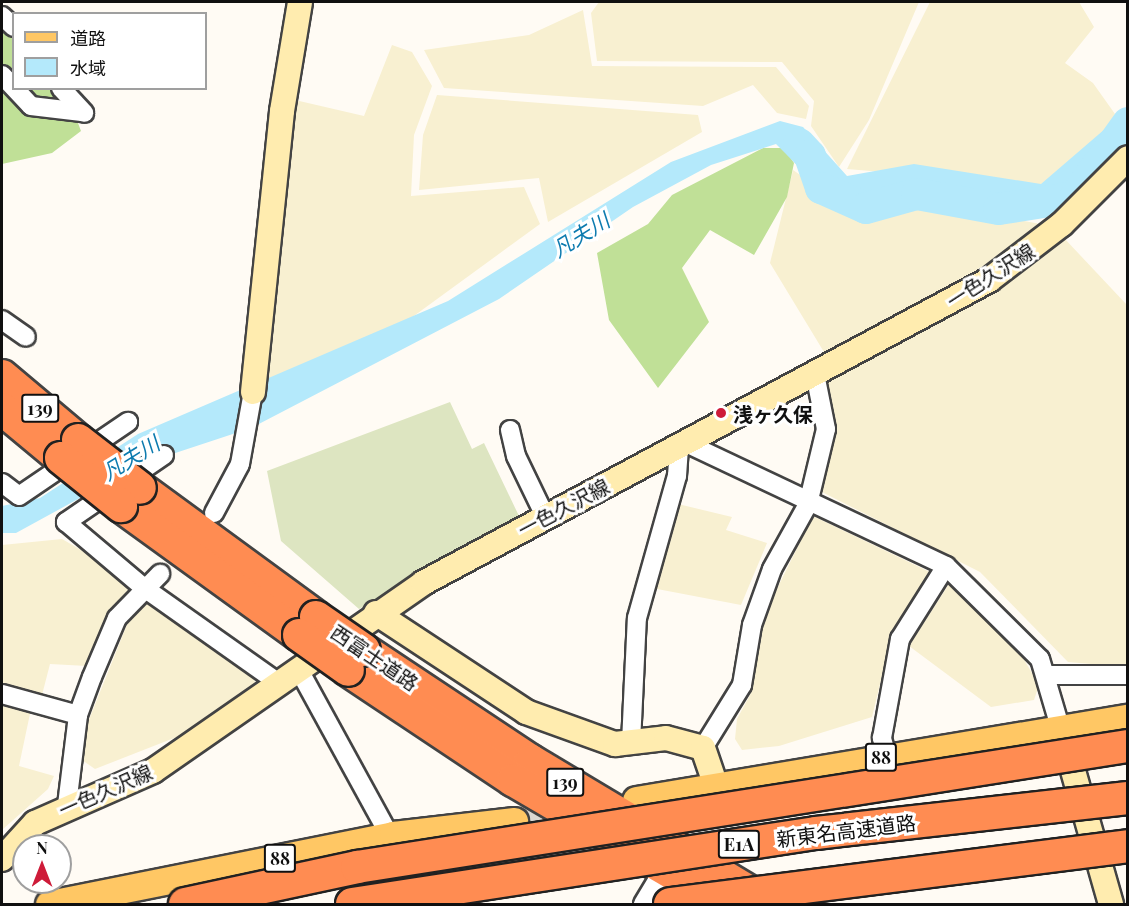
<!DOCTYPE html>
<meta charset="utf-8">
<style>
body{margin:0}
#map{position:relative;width:1129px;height:906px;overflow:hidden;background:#fffbf4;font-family:"Playfair Display","Noto Sans JP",serif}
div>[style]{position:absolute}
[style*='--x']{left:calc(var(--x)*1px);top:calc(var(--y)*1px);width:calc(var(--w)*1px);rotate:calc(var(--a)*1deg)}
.farmland>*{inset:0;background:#f8f0d1}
.forest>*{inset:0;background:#c0e097}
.cemetery>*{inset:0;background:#dde5c1}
.water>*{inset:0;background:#b4e9fb}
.river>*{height:32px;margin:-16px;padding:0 16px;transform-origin:16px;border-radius:16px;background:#b4e9fb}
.primary-tunnel>*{height:27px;margin-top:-13.5px;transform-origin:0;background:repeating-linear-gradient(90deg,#dbd8d2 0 27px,transparent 0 41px)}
.roads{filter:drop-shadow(2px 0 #434343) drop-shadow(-2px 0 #434343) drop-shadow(0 2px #434343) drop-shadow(0 -2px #434343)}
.street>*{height:18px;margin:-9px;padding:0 9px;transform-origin:9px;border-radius:9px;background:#fff}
.secondary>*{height:24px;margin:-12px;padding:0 12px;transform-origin:12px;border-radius:12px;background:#ffecaf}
.primary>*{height:27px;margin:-13.5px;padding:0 13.5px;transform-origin:13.5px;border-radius:13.5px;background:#ffc764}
.highway>*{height:32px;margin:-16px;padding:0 16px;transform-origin:16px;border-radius:16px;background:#ff8c52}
.bridges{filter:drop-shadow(2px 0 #212121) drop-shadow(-2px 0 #212121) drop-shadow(0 2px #212121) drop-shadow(0 -2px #212121)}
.highway-bridge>*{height:32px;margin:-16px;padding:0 16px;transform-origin:16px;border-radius:16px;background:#ff8c52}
.dots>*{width:16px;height:16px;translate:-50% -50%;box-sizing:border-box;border:3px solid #fff;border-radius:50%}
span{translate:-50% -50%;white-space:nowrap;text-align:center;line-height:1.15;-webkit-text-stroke:6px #fff;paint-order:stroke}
.shield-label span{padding:2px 4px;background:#fff;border:2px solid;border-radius:4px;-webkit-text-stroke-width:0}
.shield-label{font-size:18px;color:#101010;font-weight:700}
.street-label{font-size:20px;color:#101010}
.poi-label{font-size:20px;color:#101010;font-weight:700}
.left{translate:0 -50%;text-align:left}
.water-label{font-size:21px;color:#0d7baf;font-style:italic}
.frame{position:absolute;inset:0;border:3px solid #101010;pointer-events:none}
.legend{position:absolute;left:12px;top:12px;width:195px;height:78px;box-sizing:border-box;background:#fff;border:2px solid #9f9f9f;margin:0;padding:8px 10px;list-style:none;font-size:18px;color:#101010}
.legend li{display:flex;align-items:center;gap:12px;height:30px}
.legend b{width:30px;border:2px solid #9f9f9f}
.north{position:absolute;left:12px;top:834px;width:60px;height:60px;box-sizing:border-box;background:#fff;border:2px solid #9f9f9f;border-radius:50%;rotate:0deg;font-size:16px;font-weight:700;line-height:24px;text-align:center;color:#101010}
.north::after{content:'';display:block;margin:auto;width:21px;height:27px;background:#ce1b39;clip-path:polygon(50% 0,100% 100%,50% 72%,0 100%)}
</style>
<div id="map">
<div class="farmland">
<div style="clip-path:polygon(599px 2px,919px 2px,869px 120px,839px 167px,811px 126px,814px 101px,782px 62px,597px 61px,591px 13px)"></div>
<div style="clip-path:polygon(930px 2px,1079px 2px,1094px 27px,1065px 63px,1093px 83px,1115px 114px,1103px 144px,1062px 187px,847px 169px)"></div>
<div style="clip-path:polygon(583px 10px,592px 66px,776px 67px,809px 106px,806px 119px,777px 113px,753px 85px,703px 106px,444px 88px,424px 50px,529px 35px)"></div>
<div style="clip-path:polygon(392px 45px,412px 52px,432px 86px,414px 135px,411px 196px,524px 187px,540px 224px,385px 337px,263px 382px,295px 100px,364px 116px)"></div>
<div style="clip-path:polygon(437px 95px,698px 115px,702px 132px,548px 222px,539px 178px,419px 190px,423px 135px)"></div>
<div style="clip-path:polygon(793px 170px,860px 216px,904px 204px,949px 207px,1046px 225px,924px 307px,827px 357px,770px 263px)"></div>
<div style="clip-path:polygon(1064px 238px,1127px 305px,1127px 667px,1068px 662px,980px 572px,822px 492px,833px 435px,825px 379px,960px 309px)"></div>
<div style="clip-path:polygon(678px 504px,732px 517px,726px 530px,767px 543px,741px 605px,652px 588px)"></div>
<div style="clip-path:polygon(813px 516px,934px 574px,891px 639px,872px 717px,779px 746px,742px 750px,735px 739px,737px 719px,750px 695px,764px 615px)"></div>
<div style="clip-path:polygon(62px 539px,128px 577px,129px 588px,87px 666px,50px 664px,42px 695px,2px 688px,2px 545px)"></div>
<div style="clip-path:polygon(949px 584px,1019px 651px,1039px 685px,1034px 700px,991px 707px,909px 646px)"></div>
<div style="clip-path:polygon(146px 602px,254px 676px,255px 684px,192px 731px,95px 769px,82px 760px,86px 727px,128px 622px)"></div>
<div style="clip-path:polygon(2px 702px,31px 709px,19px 766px,54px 776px,48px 789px,2px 830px)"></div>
</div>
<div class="forest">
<div style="clip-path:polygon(2px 19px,13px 36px,14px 88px,57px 89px,70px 102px,81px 131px,52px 153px,2px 164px)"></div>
<div style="clip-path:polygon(763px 148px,784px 148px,794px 163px,787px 197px,754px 255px,710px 230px,682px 268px,709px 322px,658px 388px,609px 320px,597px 253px,648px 224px,672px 195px)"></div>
</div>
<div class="cemetery">
<div style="clip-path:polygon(450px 402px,472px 449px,484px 443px,519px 516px,359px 609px,281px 541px,267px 471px)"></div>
</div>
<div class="water">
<div style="clip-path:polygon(1127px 110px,1127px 139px,1070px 198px,1048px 209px,920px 189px,866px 208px,806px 174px,776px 144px,711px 165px,633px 207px,499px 299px,251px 428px,142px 464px,16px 533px,2px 533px,2px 506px,40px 498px,138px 434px,448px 301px,671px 162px,780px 121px,803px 127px,847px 176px,914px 164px,1041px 184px)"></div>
</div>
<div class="river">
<div style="--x:799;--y:144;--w:16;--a:47"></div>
<div style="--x:810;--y:156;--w:34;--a:71"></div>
<div style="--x:821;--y:188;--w:49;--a:24"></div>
<div style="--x:866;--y:208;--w:53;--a:-15.4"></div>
<div style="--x:917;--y:194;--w:83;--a:10.4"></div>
<div style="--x:999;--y:209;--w:77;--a:-9"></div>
<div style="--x:1075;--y:197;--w:91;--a:-54.4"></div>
</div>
<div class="primary-tunnel">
<div style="--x:514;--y:821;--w:64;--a:-9.9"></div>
</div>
<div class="roads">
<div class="street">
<div style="--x:2;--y:16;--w:16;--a:43"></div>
<div style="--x:2;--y:75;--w:42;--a:46.9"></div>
<div style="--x:31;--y:106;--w:51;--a:6.7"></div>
<div style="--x:61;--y:88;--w:34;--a:47"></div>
<div style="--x:2;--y:320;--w:29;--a:35"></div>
<div style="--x:510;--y:430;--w:27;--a:77"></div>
<div style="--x:516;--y:456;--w:67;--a:64.2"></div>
<div style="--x:686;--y:443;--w:288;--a:25.3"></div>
<div style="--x:946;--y:566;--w:132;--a:44.7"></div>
<div style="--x:1040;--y:659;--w:71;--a:73.6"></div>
<div style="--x:164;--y:455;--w:119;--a:145.6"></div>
<div style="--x:66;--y:522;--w:101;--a:40.2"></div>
<div style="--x:143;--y:587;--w:164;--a:35.3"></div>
<div style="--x:2;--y:483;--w:21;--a:37"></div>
<div style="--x:19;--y:496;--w:132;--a:-34.2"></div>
<div style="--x:214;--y:513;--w:55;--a:-62"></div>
<div style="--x:240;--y:464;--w:73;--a:-79.8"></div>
<div style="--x:299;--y:670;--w:262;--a:61.3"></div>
<div style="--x:1048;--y:675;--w:80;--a:0"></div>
<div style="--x:2;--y:694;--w:79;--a:15.4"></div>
<div style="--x:631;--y:743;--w:125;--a:-87.3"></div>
<div style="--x:637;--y:618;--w:148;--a:-74.3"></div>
<div style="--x:677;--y:476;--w:29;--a:-86"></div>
<div style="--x:703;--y:748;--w:74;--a:-58.2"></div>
<div style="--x:742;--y:685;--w:61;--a:-80.5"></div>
<div style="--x:752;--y:625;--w:59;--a:-70.3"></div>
<div style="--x:772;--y:569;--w:74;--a:-61"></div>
<div style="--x:808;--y:504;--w:77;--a:-76.5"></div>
<div style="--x:826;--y:429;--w:56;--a:-101.3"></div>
<div style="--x:887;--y:756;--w:19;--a:-106"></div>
<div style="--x:882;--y:738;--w:101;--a:-79.7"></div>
<div style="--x:900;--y:639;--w:86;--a:-57.8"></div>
<div style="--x:67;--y:805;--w:91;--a:-83"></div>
<div style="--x:78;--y:715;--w:40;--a:-69.8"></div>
<div style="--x:92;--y:677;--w:64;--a:-67"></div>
<div style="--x:117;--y:618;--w:62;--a:-45.7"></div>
<div style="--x:643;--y:904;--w:26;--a:-59"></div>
</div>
<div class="secondary">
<div style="--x:253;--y:392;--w:282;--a:-84.1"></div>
<div style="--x:282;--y:111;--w:110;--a:-80.6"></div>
<div style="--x:376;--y:613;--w:180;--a:33.4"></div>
<div style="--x:526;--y:712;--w:95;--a:19.8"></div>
<div style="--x:615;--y:744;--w:51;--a:-6.7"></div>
<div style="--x:666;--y:738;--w:38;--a:15"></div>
<div style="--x:703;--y:748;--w:40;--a:71.1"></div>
<div style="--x:1064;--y:739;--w:172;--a:74.1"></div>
<div style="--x:2;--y:859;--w:49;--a:-47.5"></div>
<div style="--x:35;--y:823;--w:129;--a:-23.8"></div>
<div style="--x:153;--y:771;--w:329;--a:-34.8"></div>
<div style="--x:423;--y:583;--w:642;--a:-28.16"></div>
<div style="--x:989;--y:280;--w:92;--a:-37.5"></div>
<div style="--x:1062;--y:224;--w:93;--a:-45"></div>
</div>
<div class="primary">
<div style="--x:636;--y:800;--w:499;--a:-9.5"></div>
<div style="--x:49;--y:904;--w:351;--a:-11.3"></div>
<div style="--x:393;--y:835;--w:122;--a:-6.6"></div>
</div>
<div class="highway">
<div style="--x:2;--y:376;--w:99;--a:40.1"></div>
<div style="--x:2;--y:409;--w:77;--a:39.7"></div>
<div style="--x:140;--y:488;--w:218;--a:36.2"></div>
<div style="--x:121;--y:506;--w:220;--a:35.9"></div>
<div style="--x:364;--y:650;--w:201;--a:33.6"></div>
<div style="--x:531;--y:761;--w:275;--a:30.9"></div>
<div style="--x:348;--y:670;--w:198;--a:33.7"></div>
<div style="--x:513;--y:780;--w:246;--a:30.3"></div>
</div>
</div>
<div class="bridges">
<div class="highway-bridge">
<div style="--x:78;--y:440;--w:78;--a:37.7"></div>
<div style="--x:61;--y:458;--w:77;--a:38.7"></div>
<div style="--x:316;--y:617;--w:58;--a:34.5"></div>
<div style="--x:299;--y:635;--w:60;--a:35.5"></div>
<div style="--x:185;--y:904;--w:176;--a:-12.1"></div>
<div style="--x:357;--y:867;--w:780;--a:-8.92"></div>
<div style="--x:352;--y:904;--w:469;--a:-8.7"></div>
<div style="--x:816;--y:833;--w:314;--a:-6.4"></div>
<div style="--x:670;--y:904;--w:462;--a:-7.2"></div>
</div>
</div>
<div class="dots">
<div style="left:721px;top:413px;background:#ce1b39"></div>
</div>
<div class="shield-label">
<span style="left:40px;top:408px">139</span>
<span style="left:881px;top:757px">88</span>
<span style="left:565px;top:782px">139</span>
<span style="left:739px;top:844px">E1A</span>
<span style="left:280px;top:858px">88</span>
</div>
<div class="street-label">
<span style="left:990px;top:275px;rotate:-33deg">一色久沢線</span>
<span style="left:563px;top:507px;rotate:-28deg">一色久沢線</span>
<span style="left:375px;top:657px;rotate:34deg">西富士道路</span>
<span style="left:105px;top:790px;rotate:-24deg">一色久沢線</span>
<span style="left:846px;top:830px;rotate:-7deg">新東名高速道路</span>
</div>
<div class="poi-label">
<span class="left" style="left:733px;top:413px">浅ヶ久保</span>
</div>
<div class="water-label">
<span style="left:580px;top:234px;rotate:-32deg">凡夫川</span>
<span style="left:130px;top:457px;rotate:-32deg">凡夫川</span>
</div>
<div class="frame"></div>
<ul class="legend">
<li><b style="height:8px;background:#ffc764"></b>道路</li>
<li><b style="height:16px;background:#b4e9fb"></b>水域</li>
</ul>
<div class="north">N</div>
</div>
